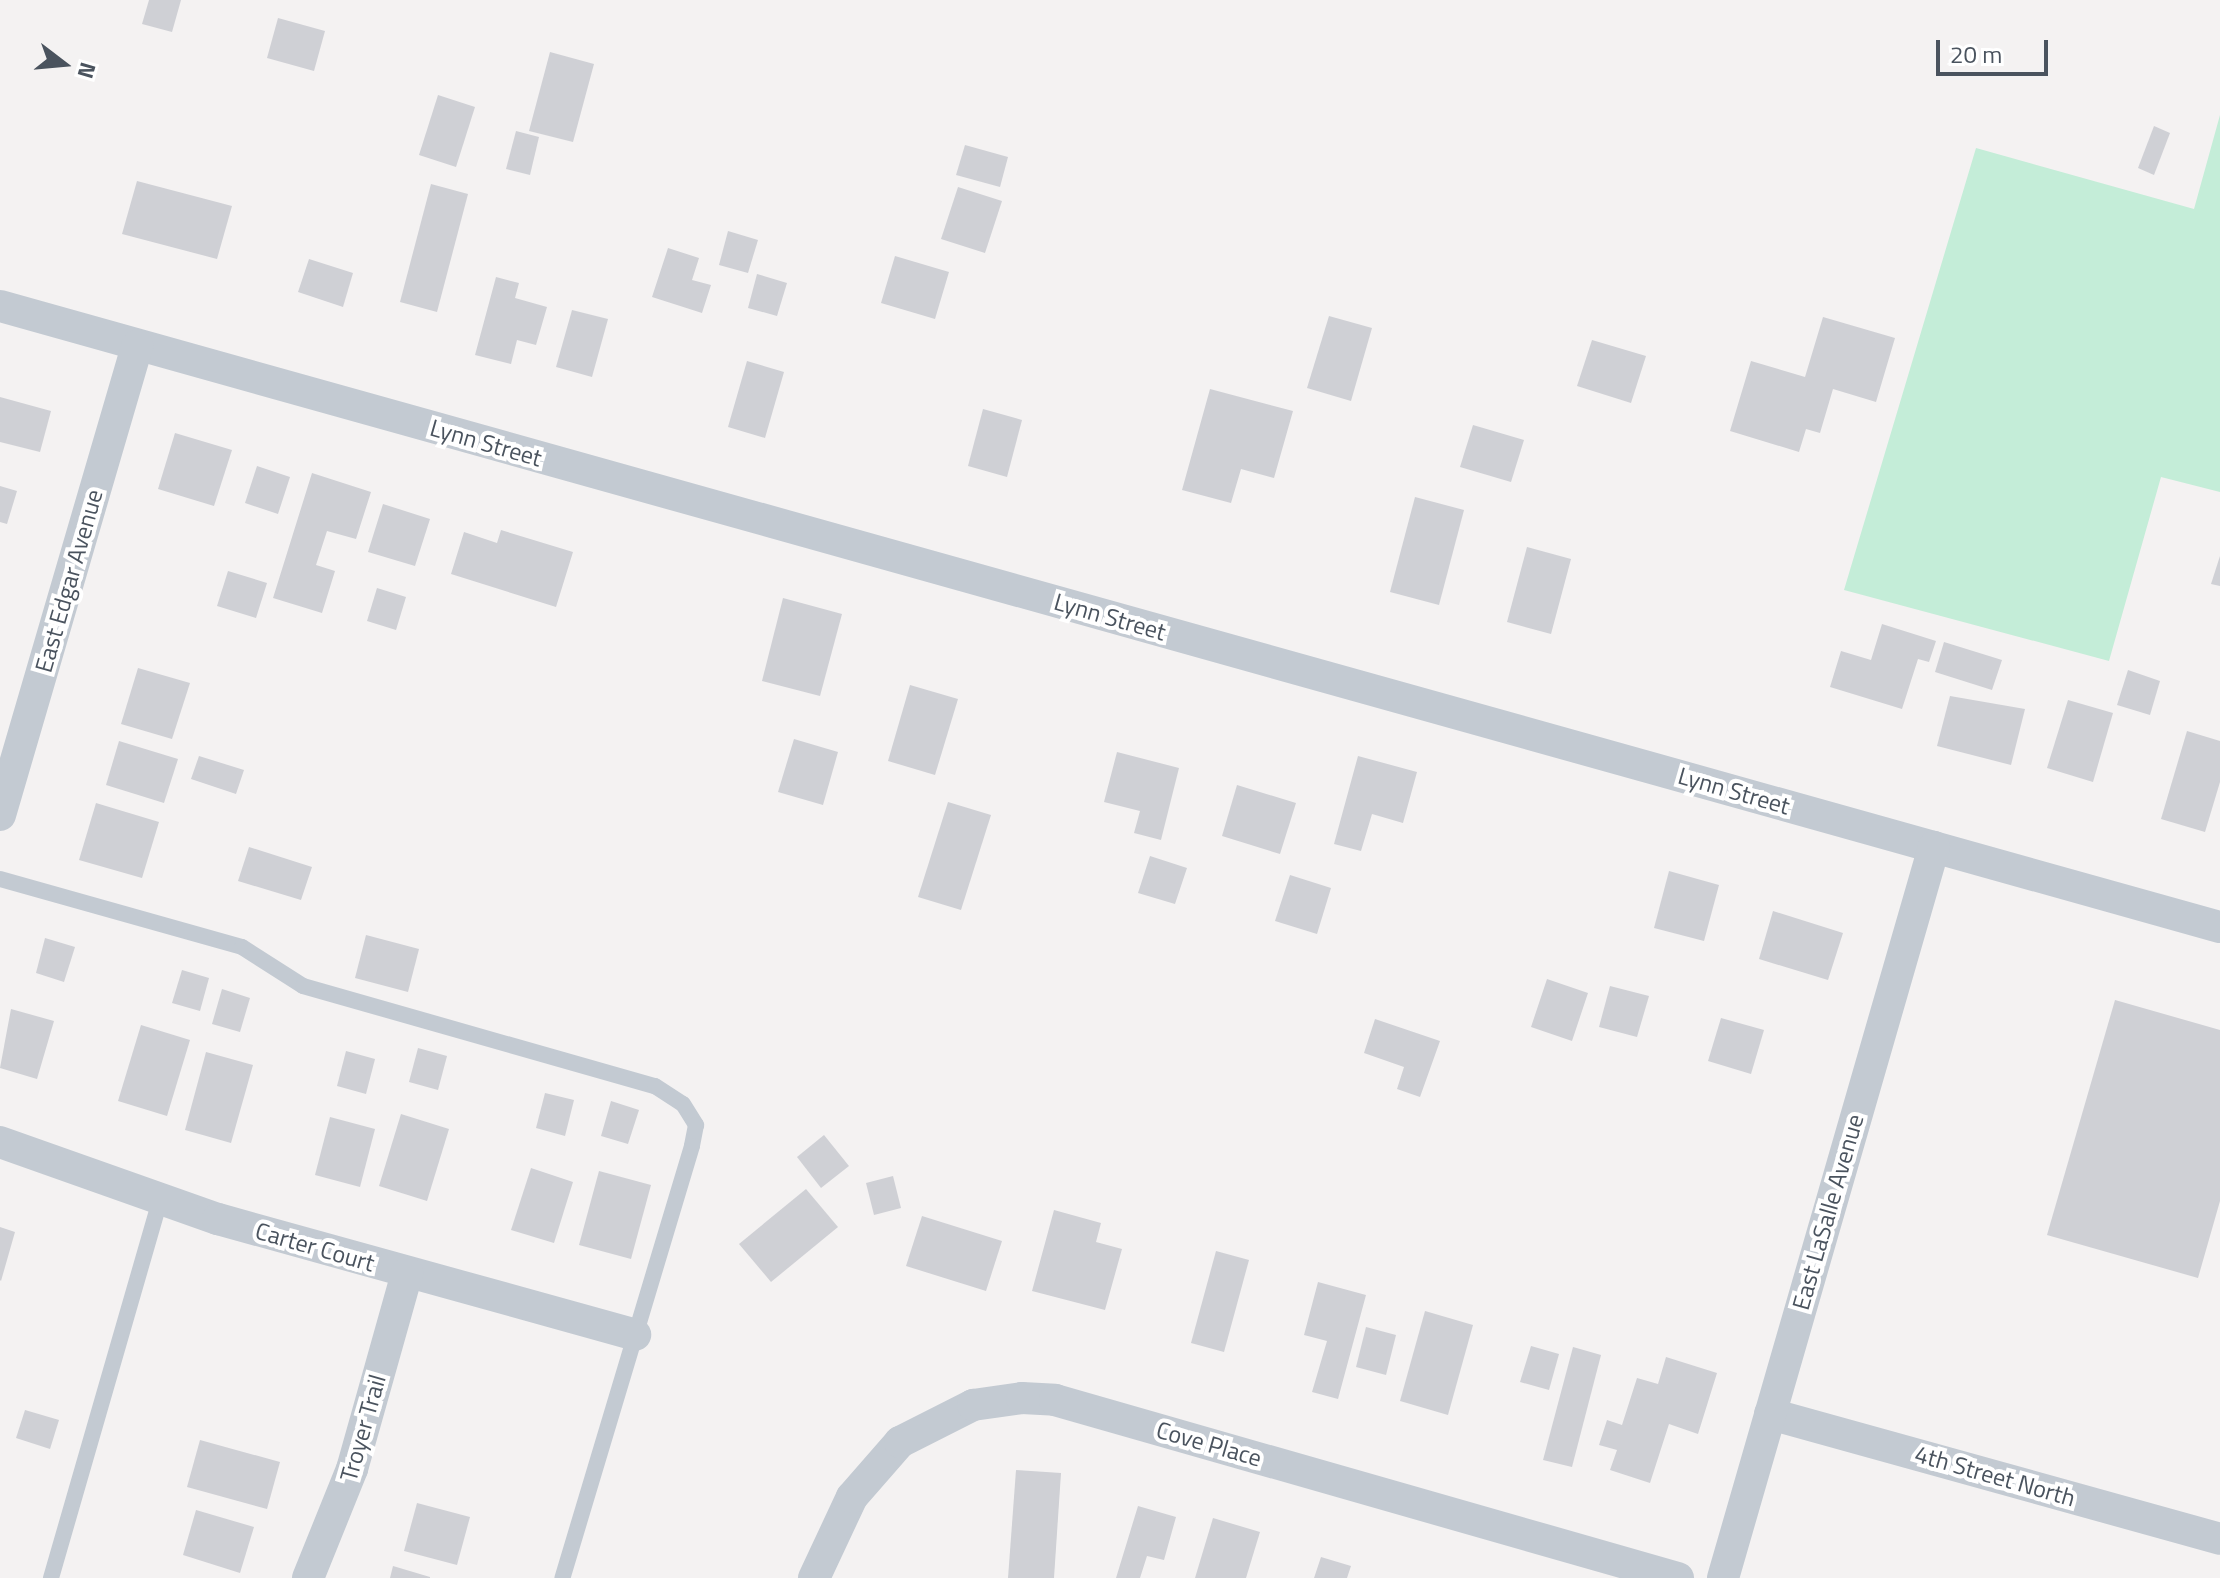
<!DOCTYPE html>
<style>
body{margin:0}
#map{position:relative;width:2220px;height:1578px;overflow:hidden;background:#f4f2f2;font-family:"Titillium Web",sans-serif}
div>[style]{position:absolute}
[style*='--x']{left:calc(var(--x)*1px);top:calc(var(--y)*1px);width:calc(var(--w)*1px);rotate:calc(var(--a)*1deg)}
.green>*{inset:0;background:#c4edd8}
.building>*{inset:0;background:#cfd0d5}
.service>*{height:16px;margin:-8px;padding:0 8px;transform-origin:8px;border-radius:8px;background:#c3cad2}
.minor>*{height:32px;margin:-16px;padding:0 16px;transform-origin:16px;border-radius:16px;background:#c3cad2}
span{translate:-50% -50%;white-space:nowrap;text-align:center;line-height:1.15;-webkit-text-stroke:8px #fff;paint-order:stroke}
.street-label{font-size:24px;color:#4a535e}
.north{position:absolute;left:24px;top:24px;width:80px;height:80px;-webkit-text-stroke:6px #fff;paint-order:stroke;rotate:106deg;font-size:22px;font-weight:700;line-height:32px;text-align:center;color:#4a535e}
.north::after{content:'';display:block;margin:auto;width:28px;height:36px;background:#4a535e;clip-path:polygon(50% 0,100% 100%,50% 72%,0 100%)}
.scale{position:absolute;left:1936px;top:40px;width:112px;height:36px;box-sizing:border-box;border:4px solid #4a535e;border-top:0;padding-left:10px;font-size:24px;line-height:28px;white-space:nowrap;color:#4a535e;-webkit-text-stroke:6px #fff;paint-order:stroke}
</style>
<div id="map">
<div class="green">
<div style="clip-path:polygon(2220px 115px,2220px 492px,2161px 477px,2109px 661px,1844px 590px,1976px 148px,2194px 209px)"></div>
</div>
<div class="building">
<div style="clip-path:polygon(149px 0,181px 0,172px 32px,142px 24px)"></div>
<div style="clip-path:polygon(278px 18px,325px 31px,314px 71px,267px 58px)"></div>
<div style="clip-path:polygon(550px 52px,594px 64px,573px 142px,529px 131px)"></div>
<div style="clip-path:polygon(438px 95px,475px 107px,456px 167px,419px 155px)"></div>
<div style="clip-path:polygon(2154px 126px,2170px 133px,2154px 175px,2138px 168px)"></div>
<div style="clip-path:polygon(516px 131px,539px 137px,530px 175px,506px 169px)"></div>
<div style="clip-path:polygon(965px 145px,1008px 157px,1000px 187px,956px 175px)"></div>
<div style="clip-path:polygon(137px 181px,232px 206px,217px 259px,122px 234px)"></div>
<div style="clip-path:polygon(431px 184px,468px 194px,437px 312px,400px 302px)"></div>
<div style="clip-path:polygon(958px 187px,1002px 201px,985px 253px,941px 239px)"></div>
<div style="clip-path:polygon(728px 231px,758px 240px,748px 273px,719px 265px)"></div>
<div style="clip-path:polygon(668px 248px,699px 258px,692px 280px,711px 285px,702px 313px,652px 297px)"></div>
<div style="clip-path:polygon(895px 256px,949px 272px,935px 319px,881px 303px)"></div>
<div style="clip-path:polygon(309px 259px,353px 273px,343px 307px,298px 292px)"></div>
<div style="clip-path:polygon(757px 274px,787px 283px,777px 316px,748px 308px)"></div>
<div style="clip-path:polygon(496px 277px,519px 283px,515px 298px,547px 307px,536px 345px,517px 340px,511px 364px,475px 355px)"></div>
<div style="clip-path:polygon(572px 310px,608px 319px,592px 377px,556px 367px)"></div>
<div style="clip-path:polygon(1329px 316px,1372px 328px,1351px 401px,1307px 388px)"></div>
<div style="clip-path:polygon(1823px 317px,1895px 338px,1876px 402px,1833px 389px,1820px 433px,1806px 429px,1799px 452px,1730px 431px,1751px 361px,1805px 377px)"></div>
<div style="clip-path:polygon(1592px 340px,1646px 356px,1631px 403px,1577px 386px)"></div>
<div style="clip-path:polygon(747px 361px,784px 372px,765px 438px,728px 427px)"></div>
<div style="clip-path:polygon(1210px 389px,1293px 411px,1274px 478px,1241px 469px,1231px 503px,1182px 490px)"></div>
<div style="clip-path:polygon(0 397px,51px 411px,40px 452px,0 442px)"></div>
<div style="clip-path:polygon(983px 409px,1022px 420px,1007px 477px,968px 466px)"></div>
<div style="clip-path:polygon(1473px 425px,1524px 440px,1511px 482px,1460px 467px)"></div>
<div style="clip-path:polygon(175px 433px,232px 450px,214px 506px,158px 489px)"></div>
<div style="clip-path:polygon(257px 466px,290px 477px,278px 514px,245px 503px)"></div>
<div style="clip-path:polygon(312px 473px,371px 492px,356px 539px,327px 531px,316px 565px,335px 571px,322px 613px,273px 598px)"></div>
<div style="clip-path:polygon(0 486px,17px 491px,7px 524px,0 522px)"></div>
<div style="clip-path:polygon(1415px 497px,1464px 510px,1439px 605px,1390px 592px)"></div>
<div style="clip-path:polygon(383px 504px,430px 519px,415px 566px,368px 552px)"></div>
<div style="clip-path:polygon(501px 530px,573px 552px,556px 607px,451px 574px,464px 532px,497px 543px)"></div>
<div style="clip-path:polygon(1527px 547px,1571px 559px,1551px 634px,1507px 622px)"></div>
<div style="clip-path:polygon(2220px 556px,2220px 586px,2211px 584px)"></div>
<div style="clip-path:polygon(228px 571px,267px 583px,256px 618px,217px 606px)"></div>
<div style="clip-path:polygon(377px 588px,406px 597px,396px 630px,367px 621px)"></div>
<div style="clip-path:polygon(783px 598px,842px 614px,820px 696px,762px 681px)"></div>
<div style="clip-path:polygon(1882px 624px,1936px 641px,1929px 662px,1918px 659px,1902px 709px,1830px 687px,1841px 651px,1871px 660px)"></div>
<div style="clip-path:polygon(1944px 642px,2002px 660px,1992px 690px,1935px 672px)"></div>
<div style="clip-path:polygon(138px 668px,190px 683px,172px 739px,121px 724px)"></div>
<div style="clip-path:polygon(2128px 670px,2160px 681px,2150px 715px,2117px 705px)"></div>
<div style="clip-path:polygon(910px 685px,958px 699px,935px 775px,888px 761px)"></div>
<div style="clip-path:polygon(1950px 696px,2025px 709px,2011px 765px,1937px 746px)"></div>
<div style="clip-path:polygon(2068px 700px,2113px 713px,2093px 782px,2047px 768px)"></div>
<div style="clip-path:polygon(2187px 731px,2220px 741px,2220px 782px,2205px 832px,2161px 819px)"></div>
<div style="clip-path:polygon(794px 739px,838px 752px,823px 805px,778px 792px)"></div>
<div style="clip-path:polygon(119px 741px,178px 759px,164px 803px,106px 785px)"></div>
<div style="clip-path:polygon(1117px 752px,1179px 768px,1161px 840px,1134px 833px,1140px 811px,1104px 802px)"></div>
<div style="clip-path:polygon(199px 756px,244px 770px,236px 794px,191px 779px)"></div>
<div style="clip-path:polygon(1358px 756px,1417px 772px,1403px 823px,1372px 814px,1361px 851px,1334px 844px)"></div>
<div style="clip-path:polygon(1237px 785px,1296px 803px,1280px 854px,1222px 836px)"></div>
<div style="clip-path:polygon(948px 802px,991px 815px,961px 910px,918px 897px)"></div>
<div style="clip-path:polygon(96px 803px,159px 822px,142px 878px,79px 860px)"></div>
<div style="clip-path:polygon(249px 847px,312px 867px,301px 900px,238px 881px)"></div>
<div style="clip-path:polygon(1150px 856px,1187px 868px,1175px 904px,1138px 893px)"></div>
<div style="clip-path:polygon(1669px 871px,1719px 885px,1704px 941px,1654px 928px)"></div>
<div style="clip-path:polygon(1290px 875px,1331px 888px,1317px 934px,1275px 921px)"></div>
<div style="clip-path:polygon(1773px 911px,1843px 933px,1828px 980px,1759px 959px)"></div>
<div style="clip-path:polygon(366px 935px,419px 949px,408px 992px,355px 978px)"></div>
<div style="clip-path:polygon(45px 938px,75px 947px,64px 982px,36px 973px)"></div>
<div style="clip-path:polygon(182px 970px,209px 978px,200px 1011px,172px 1003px)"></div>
<div style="clip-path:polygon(1547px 979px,1588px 993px,1572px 1041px,1531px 1027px)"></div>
<div style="clip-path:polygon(1610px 986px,1649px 996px,1637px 1037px,1599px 1027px)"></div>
<div style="clip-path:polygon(222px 989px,250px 998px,240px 1032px,212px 1024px)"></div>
<div style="clip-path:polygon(2115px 1000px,2220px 1030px,2220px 1201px,2198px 1278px,2047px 1235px)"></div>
<div style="clip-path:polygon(11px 1009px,54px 1021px,37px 1079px,0 1068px)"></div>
<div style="clip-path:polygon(1721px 1018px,1764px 1030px,1751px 1074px,1708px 1061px)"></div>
<div style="clip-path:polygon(1375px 1019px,1440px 1041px,1420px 1097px,1397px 1089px,1404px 1067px,1364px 1053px)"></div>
<div style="clip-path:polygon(141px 1025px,190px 1040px,167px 1116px,118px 1101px)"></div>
<div style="clip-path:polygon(418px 1048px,447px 1056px,438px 1090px,409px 1082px)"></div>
<div style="clip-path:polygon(346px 1051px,375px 1059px,366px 1094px,337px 1086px)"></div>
<div style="clip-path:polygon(206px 1052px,253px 1065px,231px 1143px,185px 1130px)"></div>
<div style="clip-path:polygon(545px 1093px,574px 1100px,565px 1136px,536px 1128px)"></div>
<div style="clip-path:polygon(611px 1101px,639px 1110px,628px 1144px,601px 1136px)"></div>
<div style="clip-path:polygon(401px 1114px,449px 1129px,427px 1201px,379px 1186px)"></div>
<div style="clip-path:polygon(330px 1117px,375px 1129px,360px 1187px,315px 1175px)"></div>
<div style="clip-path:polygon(824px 1135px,849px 1166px,821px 1188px,797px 1157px)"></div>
<div style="clip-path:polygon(531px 1168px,573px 1182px,554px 1243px,511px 1230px)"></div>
<div style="clip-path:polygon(599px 1171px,651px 1185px,631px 1259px,579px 1245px)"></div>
<div style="clip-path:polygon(893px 1176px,901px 1208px,874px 1215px,866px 1183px)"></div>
<div style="clip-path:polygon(806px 1189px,838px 1227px,771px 1282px,739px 1244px)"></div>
<div style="clip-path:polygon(1054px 1210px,1101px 1223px,1096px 1242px,1122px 1249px,1105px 1310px,1032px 1291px)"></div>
<div style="clip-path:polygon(922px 1216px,1002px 1241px,986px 1291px,906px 1266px)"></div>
<div style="clip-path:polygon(0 1227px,15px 1232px,1px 1281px,0 1280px)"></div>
<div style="clip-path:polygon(1216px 1251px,1249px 1260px,1224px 1352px,1191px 1343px)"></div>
<div style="clip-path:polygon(1318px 1282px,1366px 1295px,1338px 1399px,1312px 1392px,1327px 1341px,1304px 1335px)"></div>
<div style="clip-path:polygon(1425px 1311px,1473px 1325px,1448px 1415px,1400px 1401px)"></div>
<div style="clip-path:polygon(1366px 1327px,1396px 1335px,1386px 1375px,1356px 1367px)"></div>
<div style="clip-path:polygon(1531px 1346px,1559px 1354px,1549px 1390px,1520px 1382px)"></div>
<div style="clip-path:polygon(1573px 1347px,1601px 1355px,1572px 1467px,1543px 1460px)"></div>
<div style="clip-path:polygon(1666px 1357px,1717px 1373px,1698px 1434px,1669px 1424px,1650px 1483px,1610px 1470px,1617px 1450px,1599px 1445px,1607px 1420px,1622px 1425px,1637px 1378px,1658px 1384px)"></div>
<div style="clip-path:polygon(25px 1410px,59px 1420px,50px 1449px,16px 1438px)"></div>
<div style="clip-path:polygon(200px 1440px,280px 1462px,267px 1509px,187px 1487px)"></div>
<div style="clip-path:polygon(1016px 1470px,1061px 1473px,1054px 1578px,1008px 1578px)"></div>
<div style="clip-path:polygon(417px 1503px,470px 1517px,457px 1565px,404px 1551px)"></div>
<div style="clip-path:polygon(1138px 1506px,1176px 1517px,1164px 1560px,1147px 1556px,1140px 1578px,1116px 1578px)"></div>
<div style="clip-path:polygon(196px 1510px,254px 1527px,240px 1573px,183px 1555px)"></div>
<div style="clip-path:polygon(1213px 1518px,1260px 1532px,1246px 1578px,1195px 1578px)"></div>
<div style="clip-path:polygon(1321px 1557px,1351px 1566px,1347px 1578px,1314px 1578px)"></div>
<div style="clip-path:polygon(393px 1566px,430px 1577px,430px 1578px,390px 1578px)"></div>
</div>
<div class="service">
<div style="--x:0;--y:879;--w:251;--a:15.7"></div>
<div style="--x:242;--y:947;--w:72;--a:32.6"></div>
<div style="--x:303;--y:986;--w:366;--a:15.9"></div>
<div style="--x:655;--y:1086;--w:33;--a:33"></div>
<div style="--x:683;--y:1104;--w:25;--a:58"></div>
<div style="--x:696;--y:1125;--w:21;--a:101"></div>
<div style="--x:692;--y:1146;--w:451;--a:106.7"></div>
<div style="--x:51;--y:1578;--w:396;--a:-73.9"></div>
</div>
<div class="minor">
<div style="--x:0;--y:306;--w:2305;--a:15.63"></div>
<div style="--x:0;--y:815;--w:489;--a:-73.7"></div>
<div style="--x:0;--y:1142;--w:231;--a:19.5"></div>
<div style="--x:218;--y:1219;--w:433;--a:15.5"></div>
<div style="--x:1770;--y:1414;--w:467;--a:15.5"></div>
<div style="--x:308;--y:1578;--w:118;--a:-68"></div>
<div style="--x:352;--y:1469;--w:204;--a:-74.3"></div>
<div style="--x:814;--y:1578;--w:89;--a:-64.9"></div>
<div style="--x:852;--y:1497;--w:73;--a:-48.9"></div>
<div style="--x:900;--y:1442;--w:82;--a:-26.9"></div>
<div style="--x:973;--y:1405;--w:49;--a:-8.1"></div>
<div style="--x:1022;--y:1398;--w:33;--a:3"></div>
<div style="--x:1055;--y:1400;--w:648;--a:15.95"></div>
<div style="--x:1723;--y:1578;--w:761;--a:-73.9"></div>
</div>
<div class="street-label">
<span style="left:486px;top:443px;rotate:16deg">Lynn Street</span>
<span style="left:69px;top:581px;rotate:-74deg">East Edgar Avenue</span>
<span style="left:1110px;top:617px;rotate:16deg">Lynn Street</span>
<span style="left:1734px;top:791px;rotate:16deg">Lynn Street</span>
<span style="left:1828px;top:1212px;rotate:-74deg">East LaSalle Avenue</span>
<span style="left:315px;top:1247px;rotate:16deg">Carter Court</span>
<span style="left:363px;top:1428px;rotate:-74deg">Troyer Trail</span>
<span style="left:1209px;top:1444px;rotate:16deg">Cove Place</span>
<span style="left:1995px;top:1476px;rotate:16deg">4th Street North</span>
</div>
<div class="north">N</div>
<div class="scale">20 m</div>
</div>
